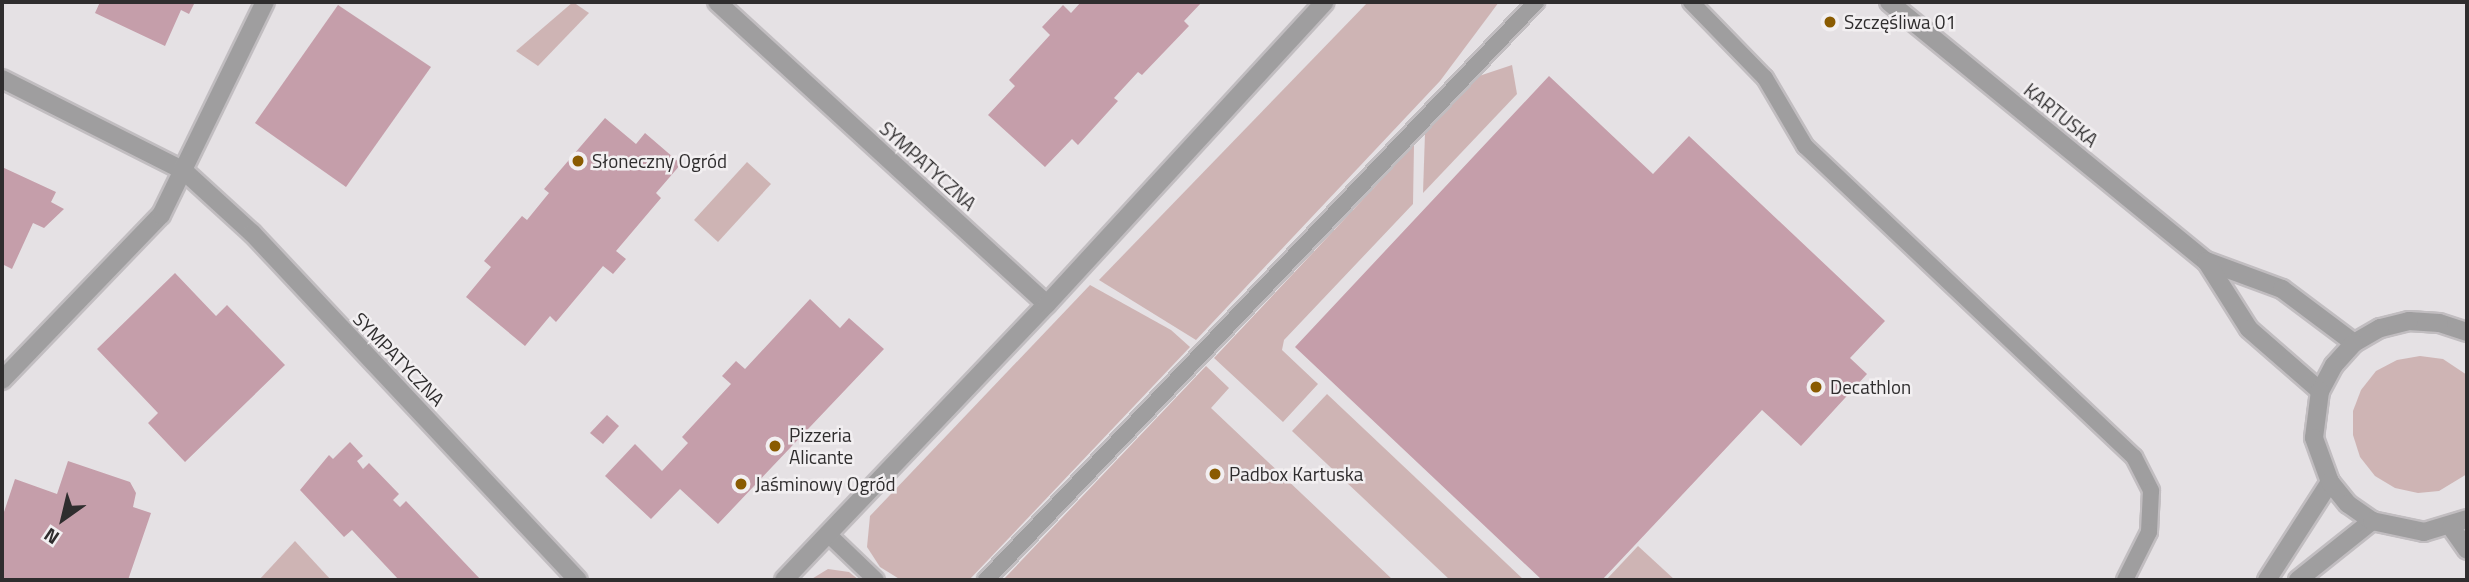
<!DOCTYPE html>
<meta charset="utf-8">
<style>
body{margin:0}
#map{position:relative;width:2469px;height:582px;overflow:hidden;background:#e5e1e4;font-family:"Titillium Web",sans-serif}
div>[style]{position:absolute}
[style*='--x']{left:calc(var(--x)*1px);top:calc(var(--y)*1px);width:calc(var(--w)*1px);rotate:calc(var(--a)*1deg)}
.green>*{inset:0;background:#ceb4b4}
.building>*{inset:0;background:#c59eaa}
.roads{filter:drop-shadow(2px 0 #c1bdc0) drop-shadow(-2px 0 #c1bdc0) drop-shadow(0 2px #c1bdc0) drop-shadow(0 -2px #c1bdc0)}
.service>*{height:16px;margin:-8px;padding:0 8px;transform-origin:8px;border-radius:8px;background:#9f9e9f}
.minor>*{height:18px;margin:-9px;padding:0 9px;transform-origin:9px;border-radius:9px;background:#9f9e9f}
.tertiary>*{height:18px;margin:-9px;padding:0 9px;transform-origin:9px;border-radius:9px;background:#9f9e9f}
.dots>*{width:19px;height:19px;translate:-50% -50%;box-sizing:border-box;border:4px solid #f2eff1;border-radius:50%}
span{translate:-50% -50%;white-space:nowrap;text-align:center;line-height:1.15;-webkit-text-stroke:5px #f2eff1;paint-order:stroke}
.poi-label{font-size:19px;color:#2f2d2e}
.left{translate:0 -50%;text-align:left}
.street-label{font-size:19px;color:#2f2d2e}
.frame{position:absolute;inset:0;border:4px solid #2f2d2e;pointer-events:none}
.north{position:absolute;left:28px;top:484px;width:70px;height:70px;-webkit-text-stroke:5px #f2eff1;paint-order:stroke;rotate:214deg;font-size:19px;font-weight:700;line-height:28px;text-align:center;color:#2f2d2e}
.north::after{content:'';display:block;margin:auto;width:24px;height:32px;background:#2f2d2e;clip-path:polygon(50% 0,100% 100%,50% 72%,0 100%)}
</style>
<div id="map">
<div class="green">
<div style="clip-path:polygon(573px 2px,589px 13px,538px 66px,516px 51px)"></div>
<div style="clip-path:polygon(1368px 2px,1499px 2px,1440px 81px,1196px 340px,1099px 280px)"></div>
<div style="clip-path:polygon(1512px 65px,1517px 94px,1423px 193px,1425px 133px,1479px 76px)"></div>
<div style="clip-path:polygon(1414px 145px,1413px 204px,1284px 340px,1282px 350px,1318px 384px,1283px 422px,1214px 358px)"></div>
<div style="clip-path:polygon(747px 162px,771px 184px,718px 242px,694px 220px)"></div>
<div style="clip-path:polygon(1090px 285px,1171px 330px,1190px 347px,970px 579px,901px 580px,880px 567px,867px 547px,870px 516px)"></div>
<div style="clip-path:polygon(2420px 356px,2443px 359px,2467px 375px,2467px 474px,2439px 491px,2418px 493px,2395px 488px,2375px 476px,2360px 457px,2353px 435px,2353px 411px,2361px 390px,2376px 371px,2397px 360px)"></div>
<div style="clip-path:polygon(1206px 366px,1229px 388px,1211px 408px,1393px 580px,1003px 580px)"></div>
<div style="clip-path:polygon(1327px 394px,1524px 580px,1450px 580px,1292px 431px)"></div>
<div style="clip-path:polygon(295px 541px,331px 580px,259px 580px)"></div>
<div style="clip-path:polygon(1638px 546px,1675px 580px,1606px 580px)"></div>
<div style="clip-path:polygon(828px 569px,849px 572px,859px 580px,810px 580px)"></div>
</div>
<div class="building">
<div style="clip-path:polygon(100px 2px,195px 2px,189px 14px,181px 10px,165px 46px,95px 13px)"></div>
<div style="clip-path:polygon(1081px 2px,1202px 2px,1184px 21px,1189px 26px,1142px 75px,1138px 72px,1114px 98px,1118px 101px,1078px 145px,1072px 139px,1045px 167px,988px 115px,1015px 86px,1009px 80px,1050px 35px,1042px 27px,1063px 5px,1071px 13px)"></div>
<div style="clip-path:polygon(338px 5px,431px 67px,346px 187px,255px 123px)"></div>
<div style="clip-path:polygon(1549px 76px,1653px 174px,1689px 136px,1885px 321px,1850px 358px,1867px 374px,1801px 446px,1762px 410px,1602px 580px,1542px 580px,1295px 347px)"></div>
<div style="clip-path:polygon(605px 118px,636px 144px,645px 133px,681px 164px,656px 193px,661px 198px,616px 251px,626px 259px,613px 274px,603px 266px,556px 322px,550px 316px,525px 346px,466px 297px,491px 267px,484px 261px,522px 216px,527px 220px,549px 193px,544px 189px)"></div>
<div style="clip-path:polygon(2px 167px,56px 192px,51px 202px,64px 209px,44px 228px,33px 223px,12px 269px,2px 264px)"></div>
<div style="clip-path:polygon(175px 273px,216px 316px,227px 305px,285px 365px,185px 462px,148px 423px,158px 413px,97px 349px)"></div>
<div style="clip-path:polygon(810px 299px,840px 328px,849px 318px,884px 349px,718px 524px,680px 489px,651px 519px,605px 476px,635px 444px,662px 471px,688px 443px,682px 437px,731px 384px,722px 376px,736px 361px,745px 369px)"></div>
<div style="clip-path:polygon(607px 415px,619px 426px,603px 444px,590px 433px)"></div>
<div style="clip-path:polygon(350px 442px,363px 456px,357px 461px,363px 469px,369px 463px,399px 494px,393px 500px,400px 507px,406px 501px,481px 580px,399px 580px,352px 530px,344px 537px,300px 490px,329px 455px,333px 459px)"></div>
<div style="clip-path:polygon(68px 461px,130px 482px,136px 493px,133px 507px,151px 513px,128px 580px,2px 580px,2px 518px,15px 479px,57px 494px)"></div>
</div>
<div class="roads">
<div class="service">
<div style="--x:1691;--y:2;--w:106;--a:45.8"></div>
<div style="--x:1765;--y:78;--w:79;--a:59.5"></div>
<div style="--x:1805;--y:146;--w:453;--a:43.4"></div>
<div style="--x:2134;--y:457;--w:38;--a:63"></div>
<div style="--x:2151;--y:491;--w:41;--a:92.8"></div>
<div style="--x:2149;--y:532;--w:54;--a:116.6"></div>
<div style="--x:828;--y:534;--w:66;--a:43.8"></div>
<div style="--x:986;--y:580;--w:798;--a:-46.42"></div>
</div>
<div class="minor">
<div style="--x:717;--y:2;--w:447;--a:42.5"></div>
<div style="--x:2;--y:79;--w:204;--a:26.8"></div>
<div style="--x:184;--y:171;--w:92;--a:42.4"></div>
<div style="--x:252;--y:233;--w:476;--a:46.8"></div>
<div style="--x:2;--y:380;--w:229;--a:-46.1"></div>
<div style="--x:161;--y:215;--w:237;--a:-64"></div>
<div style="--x:784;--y:580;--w:381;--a:-46.4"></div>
<div style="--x:1047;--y:304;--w:410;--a:-47.4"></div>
<div style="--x:2267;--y:580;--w:117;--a:-57.3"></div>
<div style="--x:2298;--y:580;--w:95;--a:-38.6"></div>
</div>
<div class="tertiary">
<div style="--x:1889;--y:2;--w:409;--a:39.3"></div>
<div style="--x:2206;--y:261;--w:81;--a:20.2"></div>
<div style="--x:2282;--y:289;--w:90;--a:36.9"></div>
<div style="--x:2206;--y:261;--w:80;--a:57.7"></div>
<div style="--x:2249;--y:329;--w:94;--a:41.1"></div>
<div style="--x:2467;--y:332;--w:29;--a:-162"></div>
<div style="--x:2439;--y:323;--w:30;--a:-176"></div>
<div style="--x:2409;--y:321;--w:30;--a:166"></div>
<div style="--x:2380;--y:328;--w:30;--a:150"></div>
<div style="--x:2354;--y:343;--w:30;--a:132"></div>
<div style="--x:2334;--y:365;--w:30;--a:118"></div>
<div style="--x:2320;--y:391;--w:47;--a:97.3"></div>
<div style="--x:2314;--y:438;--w:47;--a:70"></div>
<div style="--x:2330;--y:482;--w:28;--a:51"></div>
<div style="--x:2348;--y:504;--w:29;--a:35"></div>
<div style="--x:2372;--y:521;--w:53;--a:11.9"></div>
<div style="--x:2424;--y:532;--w:45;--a:-16.8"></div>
<div style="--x:2451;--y:527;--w:28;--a:55"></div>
</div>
</div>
<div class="dots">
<div style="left:1830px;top:22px;background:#8a5b01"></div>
<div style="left:578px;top:161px;background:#8a5b01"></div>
<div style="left:1816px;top:387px;background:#8a5b01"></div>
<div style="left:775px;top:446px;background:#8a5b01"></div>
<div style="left:1215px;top:474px;background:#8a5b01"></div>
<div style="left:741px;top:484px;background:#8a5b01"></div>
</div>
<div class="poi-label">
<span class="left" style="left:1844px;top:22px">Szczęśliwa 01</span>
<span class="left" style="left:592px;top:161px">Słoneczny Ogród</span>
<span class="left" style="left:1830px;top:387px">Decathlon</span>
<span class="left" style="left:789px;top:446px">Pizzeria<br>Alicante</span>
<span class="left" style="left:1229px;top:474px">Padbox Kartuska</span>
<span class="left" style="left:755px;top:484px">Jaśminowy Ogród</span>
</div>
<div class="street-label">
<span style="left:2061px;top:115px;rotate:39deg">KARTUSKA</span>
<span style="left:928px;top:166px;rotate:42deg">SYMPATYCZNA</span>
<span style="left:399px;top:359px;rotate:46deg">SYMPATYCZNA</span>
</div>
<div class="frame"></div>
<div class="north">N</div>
</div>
